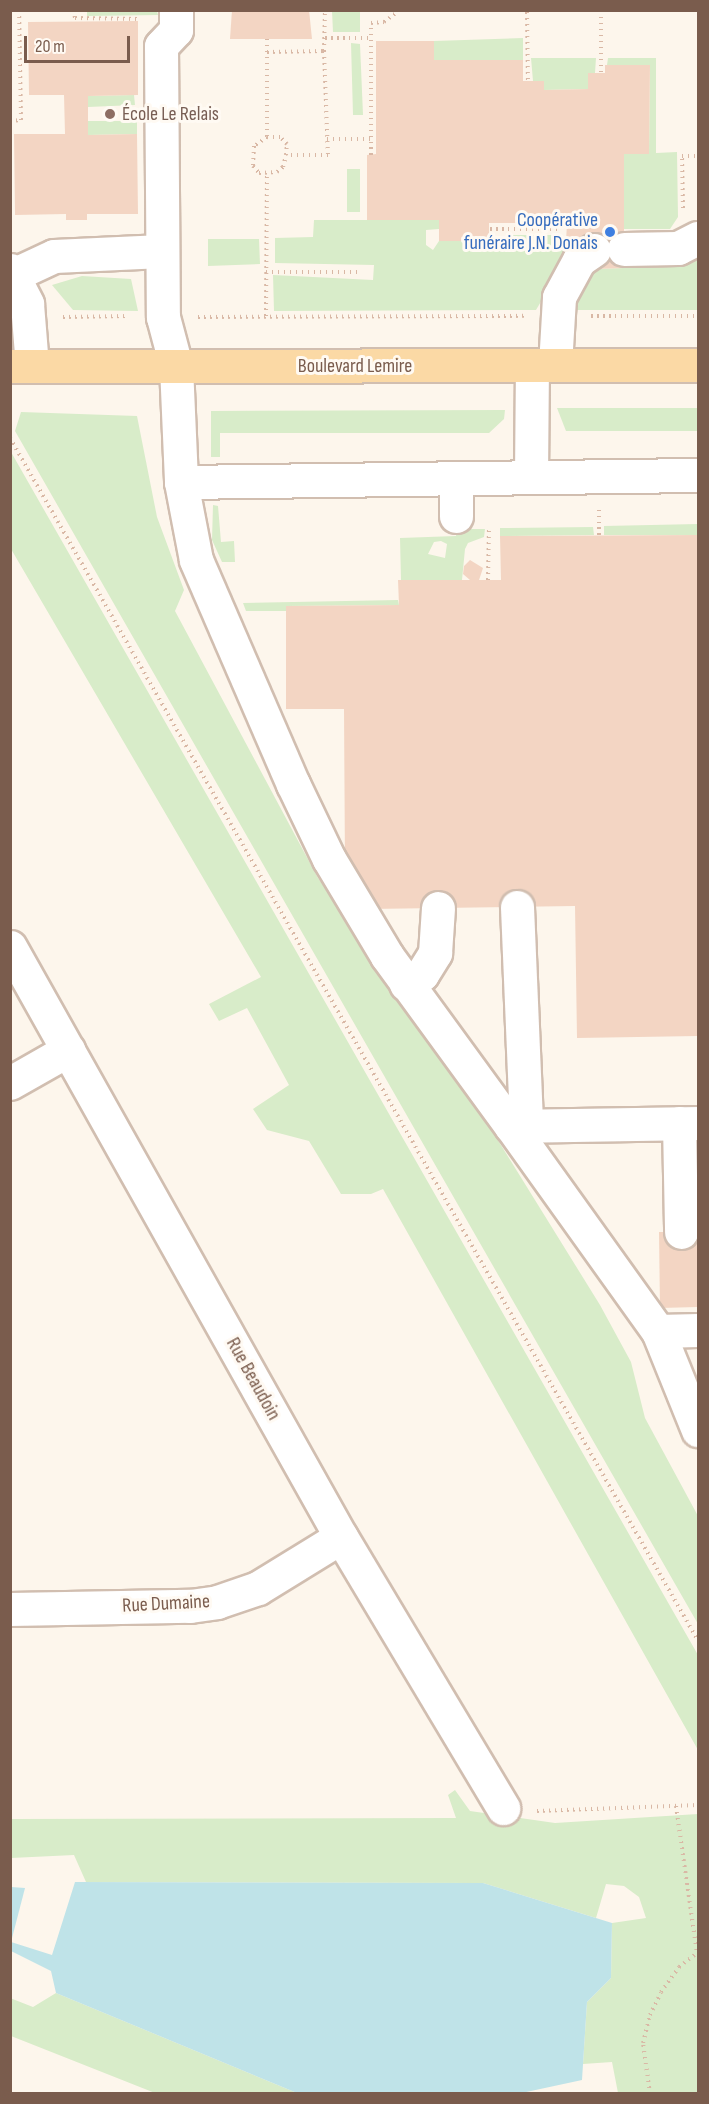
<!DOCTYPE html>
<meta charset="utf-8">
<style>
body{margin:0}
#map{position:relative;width:709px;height:2104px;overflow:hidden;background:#fdf6ec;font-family:"Sofia Sans Condensed",sans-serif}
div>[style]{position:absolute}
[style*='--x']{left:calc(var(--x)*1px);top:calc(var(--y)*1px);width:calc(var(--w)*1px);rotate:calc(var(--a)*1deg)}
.green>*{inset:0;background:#d8ecc9}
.water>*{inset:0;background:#bfe3e8}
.building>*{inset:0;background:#f3d5c3}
.path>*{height:4px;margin-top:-2px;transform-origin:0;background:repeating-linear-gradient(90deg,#d9b8a5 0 1.5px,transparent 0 6px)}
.roads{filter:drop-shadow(2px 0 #d1beb0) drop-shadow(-2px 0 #d1beb0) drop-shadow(0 2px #d1beb0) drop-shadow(0 -2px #d1beb0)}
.minor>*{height:33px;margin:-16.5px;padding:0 16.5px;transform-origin:16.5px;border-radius:16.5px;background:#fff}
.major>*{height:33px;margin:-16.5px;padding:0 16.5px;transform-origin:16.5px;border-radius:16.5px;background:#fbd9a5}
.dots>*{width:16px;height:16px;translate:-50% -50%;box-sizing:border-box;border:3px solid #fffaf3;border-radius:50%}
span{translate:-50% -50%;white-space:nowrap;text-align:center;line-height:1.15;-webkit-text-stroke:6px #fffaf3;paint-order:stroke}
.education-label{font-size:20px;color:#785e54}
.left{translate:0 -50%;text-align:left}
.shop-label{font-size:20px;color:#366cbe}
.right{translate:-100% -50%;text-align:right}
.street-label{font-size:20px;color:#7a5c4d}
.frame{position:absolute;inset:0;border:12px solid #7a5c4d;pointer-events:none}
.scale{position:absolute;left:24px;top:36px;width:106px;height:27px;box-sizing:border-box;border:3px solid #7a5c4d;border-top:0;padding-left:8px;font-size:18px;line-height:21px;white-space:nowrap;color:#7a5c4d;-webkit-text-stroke:4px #fffaf3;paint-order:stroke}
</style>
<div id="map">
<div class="green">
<div style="clip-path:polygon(87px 10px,157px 11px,158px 15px,87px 16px)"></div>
<div style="clip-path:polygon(332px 11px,360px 11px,360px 32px,333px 32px)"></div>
<div style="clip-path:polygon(523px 38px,523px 60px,434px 60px,434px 41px)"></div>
<div style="clip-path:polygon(351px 43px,360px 44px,363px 115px,353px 115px)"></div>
<div style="clip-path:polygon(531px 58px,596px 58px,595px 73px,588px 73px,588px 89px,544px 90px,544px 81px,533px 81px)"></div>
<div style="clip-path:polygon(608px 58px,656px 58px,656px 153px,677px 152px,678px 217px,670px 229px,624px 229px,624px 154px,649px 154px,650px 66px,607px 65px)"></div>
<div style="clip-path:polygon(134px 95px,135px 105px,88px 107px,88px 96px)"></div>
<div style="clip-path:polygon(88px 121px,137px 121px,137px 134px,88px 135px)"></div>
<div style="clip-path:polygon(347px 169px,360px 169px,360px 212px,347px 212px)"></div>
<div style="clip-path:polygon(314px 220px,439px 220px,439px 229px,426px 230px,426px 245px,433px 250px,439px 241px,485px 241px,496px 251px,511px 249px,512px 235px,559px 235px,560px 248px,573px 247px,536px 310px,274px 311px,273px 275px,373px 280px,374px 265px,275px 263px,275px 238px,313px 237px)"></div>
<div style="clip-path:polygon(208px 239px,259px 239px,260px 264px,208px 266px)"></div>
<div style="clip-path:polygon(698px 256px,698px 310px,574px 310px,575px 289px,594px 269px,624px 268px,624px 262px)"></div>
<div style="clip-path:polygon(82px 276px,131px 279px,138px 311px,73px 310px,52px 285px)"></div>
<div style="clip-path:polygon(557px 408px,698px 408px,698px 431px,566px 431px)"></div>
<div style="clip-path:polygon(505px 410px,504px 419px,489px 433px,220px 433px,220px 457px,211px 457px,211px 411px)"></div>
<div style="clip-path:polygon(21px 412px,137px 416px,157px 517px,184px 590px,175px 611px,318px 878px,460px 1079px,600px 1305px,631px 1362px,645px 1418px,698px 1516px,698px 1624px,15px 431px)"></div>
<div style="clip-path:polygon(11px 452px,698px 1655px,698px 1750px,383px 1189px,371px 1194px,341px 1194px,309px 1141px,267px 1130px,253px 1109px,289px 1085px,247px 1008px,219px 1021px,209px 1004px,261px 977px,11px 549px)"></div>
<div style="clip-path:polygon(213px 505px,218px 506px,221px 542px,234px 541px,235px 562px,222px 562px,212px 540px)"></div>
<div style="clip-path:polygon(698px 524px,698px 535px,604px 535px,604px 526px)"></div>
<div style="clip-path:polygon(593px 527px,594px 535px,500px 536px,500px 528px)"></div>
<div style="clip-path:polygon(evenodd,457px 529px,485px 529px,484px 537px,468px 543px,465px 549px,462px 580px,401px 580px,400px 538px,456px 536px,457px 529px,441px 541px,447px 544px,445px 558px,428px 554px,434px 542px,441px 541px)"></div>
<div style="clip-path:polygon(398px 600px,399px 605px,286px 606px,286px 611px,246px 611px,243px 603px)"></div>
<div style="clip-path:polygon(455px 1790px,470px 1811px,555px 1823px,698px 1814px,698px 2093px,618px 2093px,612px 2062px,583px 2064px,587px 2002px,611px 1978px,612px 1923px,646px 1918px,639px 1897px,624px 1886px,606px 1884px,596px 1918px,483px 1883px,86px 1882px,74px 1855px,11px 1858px,10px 1819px,456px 1818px,448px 1795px)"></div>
<div style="clip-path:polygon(56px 1993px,297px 2093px,155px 2093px,11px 2036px,10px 1998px,33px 2007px)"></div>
</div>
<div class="water">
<div style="clip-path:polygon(75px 1882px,483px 1883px,612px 1923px,611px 1978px,587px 2002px,582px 2080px,517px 2094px,297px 2093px,56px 1993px,51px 1971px,11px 1951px,11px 1942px,52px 1955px)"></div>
<div style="clip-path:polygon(11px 1887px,25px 1888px,11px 1942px,10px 1887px)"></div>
</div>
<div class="building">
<div style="clip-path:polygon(232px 10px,309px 10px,312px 39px,230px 39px)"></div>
<div style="clip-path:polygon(138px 21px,138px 95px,88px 96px,88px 135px,137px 134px,138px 214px,87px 214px,87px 220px,66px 220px,66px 214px,15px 215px,14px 134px,65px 134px,64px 95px,29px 95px,28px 22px)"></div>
<div style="clip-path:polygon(376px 41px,434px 41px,434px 60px,523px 60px,523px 81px,544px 81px,544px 90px,588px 89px,588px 73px,605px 73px,605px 65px,650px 65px,649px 154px,624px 154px,624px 268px,594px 269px,594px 242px,566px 242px,567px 223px,489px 223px,489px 241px,439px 241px,439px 220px,367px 220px,367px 155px,376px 154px)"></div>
<div style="clip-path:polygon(698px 535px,698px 1036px,577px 1038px,575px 906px,369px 909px,345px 870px,344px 709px,286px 709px,286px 606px,399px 605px,398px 580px,470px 580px,463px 574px,464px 566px,470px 560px,483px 568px,479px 580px,501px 580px,500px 536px)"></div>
<div style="clip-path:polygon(659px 1232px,698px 1232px,698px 1307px,660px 1308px)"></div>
</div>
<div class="path">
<div style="--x:74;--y:10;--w:8;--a:83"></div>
<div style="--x:75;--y:18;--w:64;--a:0.9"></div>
<div style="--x:601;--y:11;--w:62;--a:90"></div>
<div style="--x:527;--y:12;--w:69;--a:89.2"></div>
<div style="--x:325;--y:38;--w:46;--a:0"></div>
<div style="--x:267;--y:39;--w:98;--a:90"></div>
<div style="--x:324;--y:51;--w:41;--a:-88.6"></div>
<div style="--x:267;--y:52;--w:57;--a:-1"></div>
<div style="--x:324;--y:51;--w:104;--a:87.8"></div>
<div style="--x:328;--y:155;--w:42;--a:180"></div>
<div style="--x:286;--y:155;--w:11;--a:-85"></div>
<div style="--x:287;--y:144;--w:10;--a:-135"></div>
<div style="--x:280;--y:137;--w:13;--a:180"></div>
<div style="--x:267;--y:137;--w:16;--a:145"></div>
<div style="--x:254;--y:146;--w:20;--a:93"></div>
<div style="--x:253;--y:166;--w:9;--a:49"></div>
<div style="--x:259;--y:173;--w:18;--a:-3"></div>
<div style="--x:277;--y:172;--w:8;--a:-40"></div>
<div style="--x:283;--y:167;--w:12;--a:-76"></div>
<div style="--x:10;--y:121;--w:11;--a:-5"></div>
<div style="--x:21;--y:120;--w:110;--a:-91"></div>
<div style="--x:327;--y:139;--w:44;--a:0"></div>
<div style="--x:371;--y:155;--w:132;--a:-90"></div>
<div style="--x:371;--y:23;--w:13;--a:-4"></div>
<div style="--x:384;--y:22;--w:15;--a:-37"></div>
<div style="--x:683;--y:208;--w:52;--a:-91.1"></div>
<div style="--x:682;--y:156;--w:16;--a:0"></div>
<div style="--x:490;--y:229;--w:71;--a:0"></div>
<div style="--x:266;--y:272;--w:96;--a:0"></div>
<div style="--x:266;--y:316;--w:142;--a:-89.6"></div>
<div style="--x:591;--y:316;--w:107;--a:0"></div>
<div style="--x:63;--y:317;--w:65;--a:-0.9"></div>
<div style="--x:198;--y:317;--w:326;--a:-0.2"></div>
<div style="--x:10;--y:438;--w:1386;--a:60.23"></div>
<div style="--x:599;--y:535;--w:26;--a:-90"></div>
<div style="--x:488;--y:580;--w:50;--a:-88.9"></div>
<div style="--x:676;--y:1806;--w:148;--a:81.9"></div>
<div style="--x:537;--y:1811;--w:161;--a:-2.1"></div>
<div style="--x:650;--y:2094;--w:51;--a:-97.8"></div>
<div style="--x:643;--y:2043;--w:29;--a:-76"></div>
<div style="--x:650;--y:2015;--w:25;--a:-64"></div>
<div style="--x:661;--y:1992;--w:31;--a:-54"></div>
<div style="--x:679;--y:1967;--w:24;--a:-38"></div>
</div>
<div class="roads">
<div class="minor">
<div style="--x:176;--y:10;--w:20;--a:90"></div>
<div style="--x:176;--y:30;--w:22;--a:133"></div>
<div style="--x:161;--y:46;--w:271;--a:89.6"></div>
<div style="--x:163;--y:317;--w:51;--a:75.1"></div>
<div style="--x:176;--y:366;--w:116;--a:87.5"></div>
<div style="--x:181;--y:482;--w:79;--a:79.1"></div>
<div style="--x:196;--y:560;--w:244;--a:66.6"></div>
<div style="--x:293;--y:784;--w:83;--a:64.4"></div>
<div style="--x:329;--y:859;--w:113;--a:59.1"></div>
<div style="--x:387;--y:956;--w:210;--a:53.9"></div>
<div style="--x:511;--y:1126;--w:187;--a:-0.9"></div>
<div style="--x:624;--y:249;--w:54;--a:-1.1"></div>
<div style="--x:678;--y:248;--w:22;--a:-27"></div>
<div style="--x:10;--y:270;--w:38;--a:63"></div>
<div style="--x:27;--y:304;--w:62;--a:85.4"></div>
<div style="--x:13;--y:275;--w:45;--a:-24.9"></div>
<div style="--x:54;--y:256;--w:108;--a:-2.7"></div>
<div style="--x:555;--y:365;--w:68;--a:-86.6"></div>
<div style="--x:559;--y:297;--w:42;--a:-61.6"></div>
<div style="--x:579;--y:260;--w:18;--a:-34"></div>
<div style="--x:531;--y:477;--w:112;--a:-89.5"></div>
<div style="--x:181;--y:482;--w:517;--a:-0.78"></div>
<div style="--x:456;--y:516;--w:38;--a:-90"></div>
<div style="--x:517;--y:907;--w:219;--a:87.6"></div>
<div style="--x:10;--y:947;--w:677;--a:60.71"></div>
<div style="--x:341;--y:1537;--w:316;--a:59.1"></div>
<div style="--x:406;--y:984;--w:19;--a:-32"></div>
<div style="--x:422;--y:974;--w:25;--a:-58"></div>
<div style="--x:435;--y:953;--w:45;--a:-86.2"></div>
<div style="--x:10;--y:1083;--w:67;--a:-29.6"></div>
<div style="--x:679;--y:1123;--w:109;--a:88.9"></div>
<div style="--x:511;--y:1126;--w:252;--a:54.4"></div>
<div style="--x:658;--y:1331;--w:40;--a:-1.4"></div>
<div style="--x:658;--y:1331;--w:107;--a:68"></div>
<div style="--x:10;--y:1609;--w:180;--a:-1"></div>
<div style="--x:190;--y:1606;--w:27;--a:-8"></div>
<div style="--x:217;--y:1602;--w:43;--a:-18.9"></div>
<div style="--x:258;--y:1588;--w:97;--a:-31.6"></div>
</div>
<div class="major">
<div style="--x:10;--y:366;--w:688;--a:-0.08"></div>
</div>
</div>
<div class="dots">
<div style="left:110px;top:114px;background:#8d6e63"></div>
<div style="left:610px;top:232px;background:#3f7fe0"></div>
</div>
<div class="education-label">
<span class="left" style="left:122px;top:114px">École Le Relais</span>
</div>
<div class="shop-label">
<span class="right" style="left:598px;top:232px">Coopérative<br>funéraire J.N. Donais</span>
</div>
<div class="street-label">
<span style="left:355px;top:366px">Boulevard Lemire</span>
<span style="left:253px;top:1379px;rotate:61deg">Rue Beaudoin</span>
<span style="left:166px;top:1604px;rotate:-3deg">Rue Dumaine</span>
</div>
<div class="frame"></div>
<div class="scale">20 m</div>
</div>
